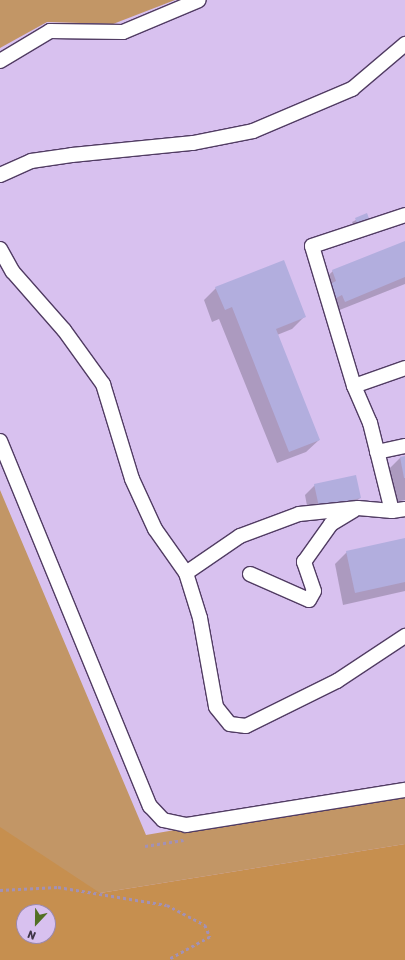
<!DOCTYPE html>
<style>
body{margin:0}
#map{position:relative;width:405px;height:960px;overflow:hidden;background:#d8c1ef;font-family:Rubik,sans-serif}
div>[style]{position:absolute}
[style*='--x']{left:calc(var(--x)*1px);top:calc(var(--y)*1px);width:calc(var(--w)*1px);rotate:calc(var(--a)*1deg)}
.green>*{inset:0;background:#c29666}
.forest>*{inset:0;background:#c68f4f}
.shadow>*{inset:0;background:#0003}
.building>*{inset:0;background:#b2aede}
.path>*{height:2.5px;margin-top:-1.25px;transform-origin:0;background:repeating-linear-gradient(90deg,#a391b5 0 3px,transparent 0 6px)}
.roads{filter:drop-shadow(1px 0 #513c63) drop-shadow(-1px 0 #513c63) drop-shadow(0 1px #513c63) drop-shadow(0 -1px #513c63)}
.minor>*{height:14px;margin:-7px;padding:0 7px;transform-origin:7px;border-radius:7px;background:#fff}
span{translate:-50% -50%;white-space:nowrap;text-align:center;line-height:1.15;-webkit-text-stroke:3px #d8c1ef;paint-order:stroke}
.north{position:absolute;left:16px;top:904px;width:40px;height:40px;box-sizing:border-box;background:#d8c1ef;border:1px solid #9b89ac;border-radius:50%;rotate:202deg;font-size:11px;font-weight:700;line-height:16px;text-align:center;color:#3f3547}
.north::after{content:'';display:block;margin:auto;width:14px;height:18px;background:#526f24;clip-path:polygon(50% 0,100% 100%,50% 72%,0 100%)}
</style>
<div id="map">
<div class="green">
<div style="clip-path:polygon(0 0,175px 0,113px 24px,47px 22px,0 48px)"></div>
<div style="clip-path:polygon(evenodd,0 490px,146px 835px,405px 790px,405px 844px,100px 893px,113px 960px,0 960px,0 490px,24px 912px,48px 912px,48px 936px,24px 936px,24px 912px)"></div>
</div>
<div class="forest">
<div style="clip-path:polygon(evenodd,0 827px,100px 893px,405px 844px,405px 960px,0 960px,0 827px,24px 912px,48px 912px,48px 936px,24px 936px,24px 912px)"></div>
</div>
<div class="shadow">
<div style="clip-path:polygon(366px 215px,356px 231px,352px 222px)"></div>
<div style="clip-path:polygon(405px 242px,405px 284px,332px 313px,330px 307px,323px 309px,319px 297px,324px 292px,320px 283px,333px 271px)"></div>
<div style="clip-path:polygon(216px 288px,305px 316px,292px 329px,277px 335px,319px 440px,306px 452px,277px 463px,219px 319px,212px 322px,204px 300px)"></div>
<div style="clip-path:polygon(405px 457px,405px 500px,395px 502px,388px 470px,400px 458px)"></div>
<div style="clip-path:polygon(315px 485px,360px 498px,350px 507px,309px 516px,305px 495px)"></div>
<div style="clip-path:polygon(405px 539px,405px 591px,343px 605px,335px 564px,347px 552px)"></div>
</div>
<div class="building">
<div style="clip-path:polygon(367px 213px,371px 224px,359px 229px,355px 218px)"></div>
<div style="clip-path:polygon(405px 241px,405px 277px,345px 302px,342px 295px,336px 298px,330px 284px,336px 281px,332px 270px)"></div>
<div style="clip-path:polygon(284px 260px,306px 317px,276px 329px,320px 440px,289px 452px,232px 307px,225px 310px,215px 287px)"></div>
<div style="clip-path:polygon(405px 456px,405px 478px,404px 478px,400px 457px)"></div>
<div style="clip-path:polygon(356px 475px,361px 498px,319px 507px,314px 484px)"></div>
<div style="clip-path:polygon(405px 538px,405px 582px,355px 593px,346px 551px)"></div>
</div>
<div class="path">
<div style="--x:145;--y:846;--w:39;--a:-9"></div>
<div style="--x:0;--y:890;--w:58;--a:-3"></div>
<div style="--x:58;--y:887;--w:110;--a:9.4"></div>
<div style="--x:167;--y:905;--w:43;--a:27.8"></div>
<div style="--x:205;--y:925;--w:13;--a:67"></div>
<div style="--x:210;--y:937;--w:48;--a:151.3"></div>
</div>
<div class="roads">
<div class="minor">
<div style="--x:0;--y:61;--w:58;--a:-31"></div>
<div style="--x:50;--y:31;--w:73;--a:0.8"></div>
<div style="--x:123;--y:32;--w:82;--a:-22.8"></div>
<div style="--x:0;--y:175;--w:34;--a:-24"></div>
<div style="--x:31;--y:161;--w:41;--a:-8.3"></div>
<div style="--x:72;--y:155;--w:122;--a:-5.7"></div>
<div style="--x:193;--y:143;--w:61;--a:-11.3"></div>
<div style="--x:253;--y:131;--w:108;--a:-23"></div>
<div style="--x:352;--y:89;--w:70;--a:-40.3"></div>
<div style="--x:0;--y:249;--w:26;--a:61"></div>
<div style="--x:13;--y:272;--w:77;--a:48.7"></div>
<div style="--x:64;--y:330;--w:67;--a:54.2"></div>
<div style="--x:103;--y:384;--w:99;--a:73"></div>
<div style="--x:132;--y:479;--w:55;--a:65.3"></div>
<div style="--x:155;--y:529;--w:54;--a:54.8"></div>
<div style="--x:186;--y:573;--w:47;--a:72.7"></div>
<div style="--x:200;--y:618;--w:90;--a:79.8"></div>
<div style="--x:216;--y:707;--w:22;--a:51"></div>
<div style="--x:230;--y:724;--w:16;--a:7"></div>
<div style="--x:246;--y:726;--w:102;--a:-26.3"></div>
<div style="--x:337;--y:681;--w:82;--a:-33.5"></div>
<div style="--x:354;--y:386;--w:54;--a:-19.4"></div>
<div style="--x:0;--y:441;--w:395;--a:67.7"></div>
<div style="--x:150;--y:806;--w:19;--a:47"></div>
<div style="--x:163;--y:820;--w:24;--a:12"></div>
<div style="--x:186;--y:825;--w:222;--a:-9.1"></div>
<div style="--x:377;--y:452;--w:29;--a:-12"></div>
<div style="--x:392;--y:511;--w:91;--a:-104"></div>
<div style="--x:370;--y:423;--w:40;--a:-113.4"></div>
<div style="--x:354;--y:386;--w:146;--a:-106.7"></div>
<div style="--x:312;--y:246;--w:98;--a:-18.4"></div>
<div style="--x:186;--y:573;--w:65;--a:-34.4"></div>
<div style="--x:240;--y:536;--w:63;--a:-20.4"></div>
<div style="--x:299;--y:514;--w:59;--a:-5.8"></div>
<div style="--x:358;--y:508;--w:34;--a:5"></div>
<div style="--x:392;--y:511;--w:13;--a:-9"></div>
<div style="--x:250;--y:574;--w:64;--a:23.8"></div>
<div style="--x:309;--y:600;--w:10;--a:-61"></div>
<div style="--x:314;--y:591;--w:31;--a:-109"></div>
<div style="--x:304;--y:562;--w:47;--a:-54.6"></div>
<div style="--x:331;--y:524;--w:27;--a:-31"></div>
</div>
</div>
<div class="north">N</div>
</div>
